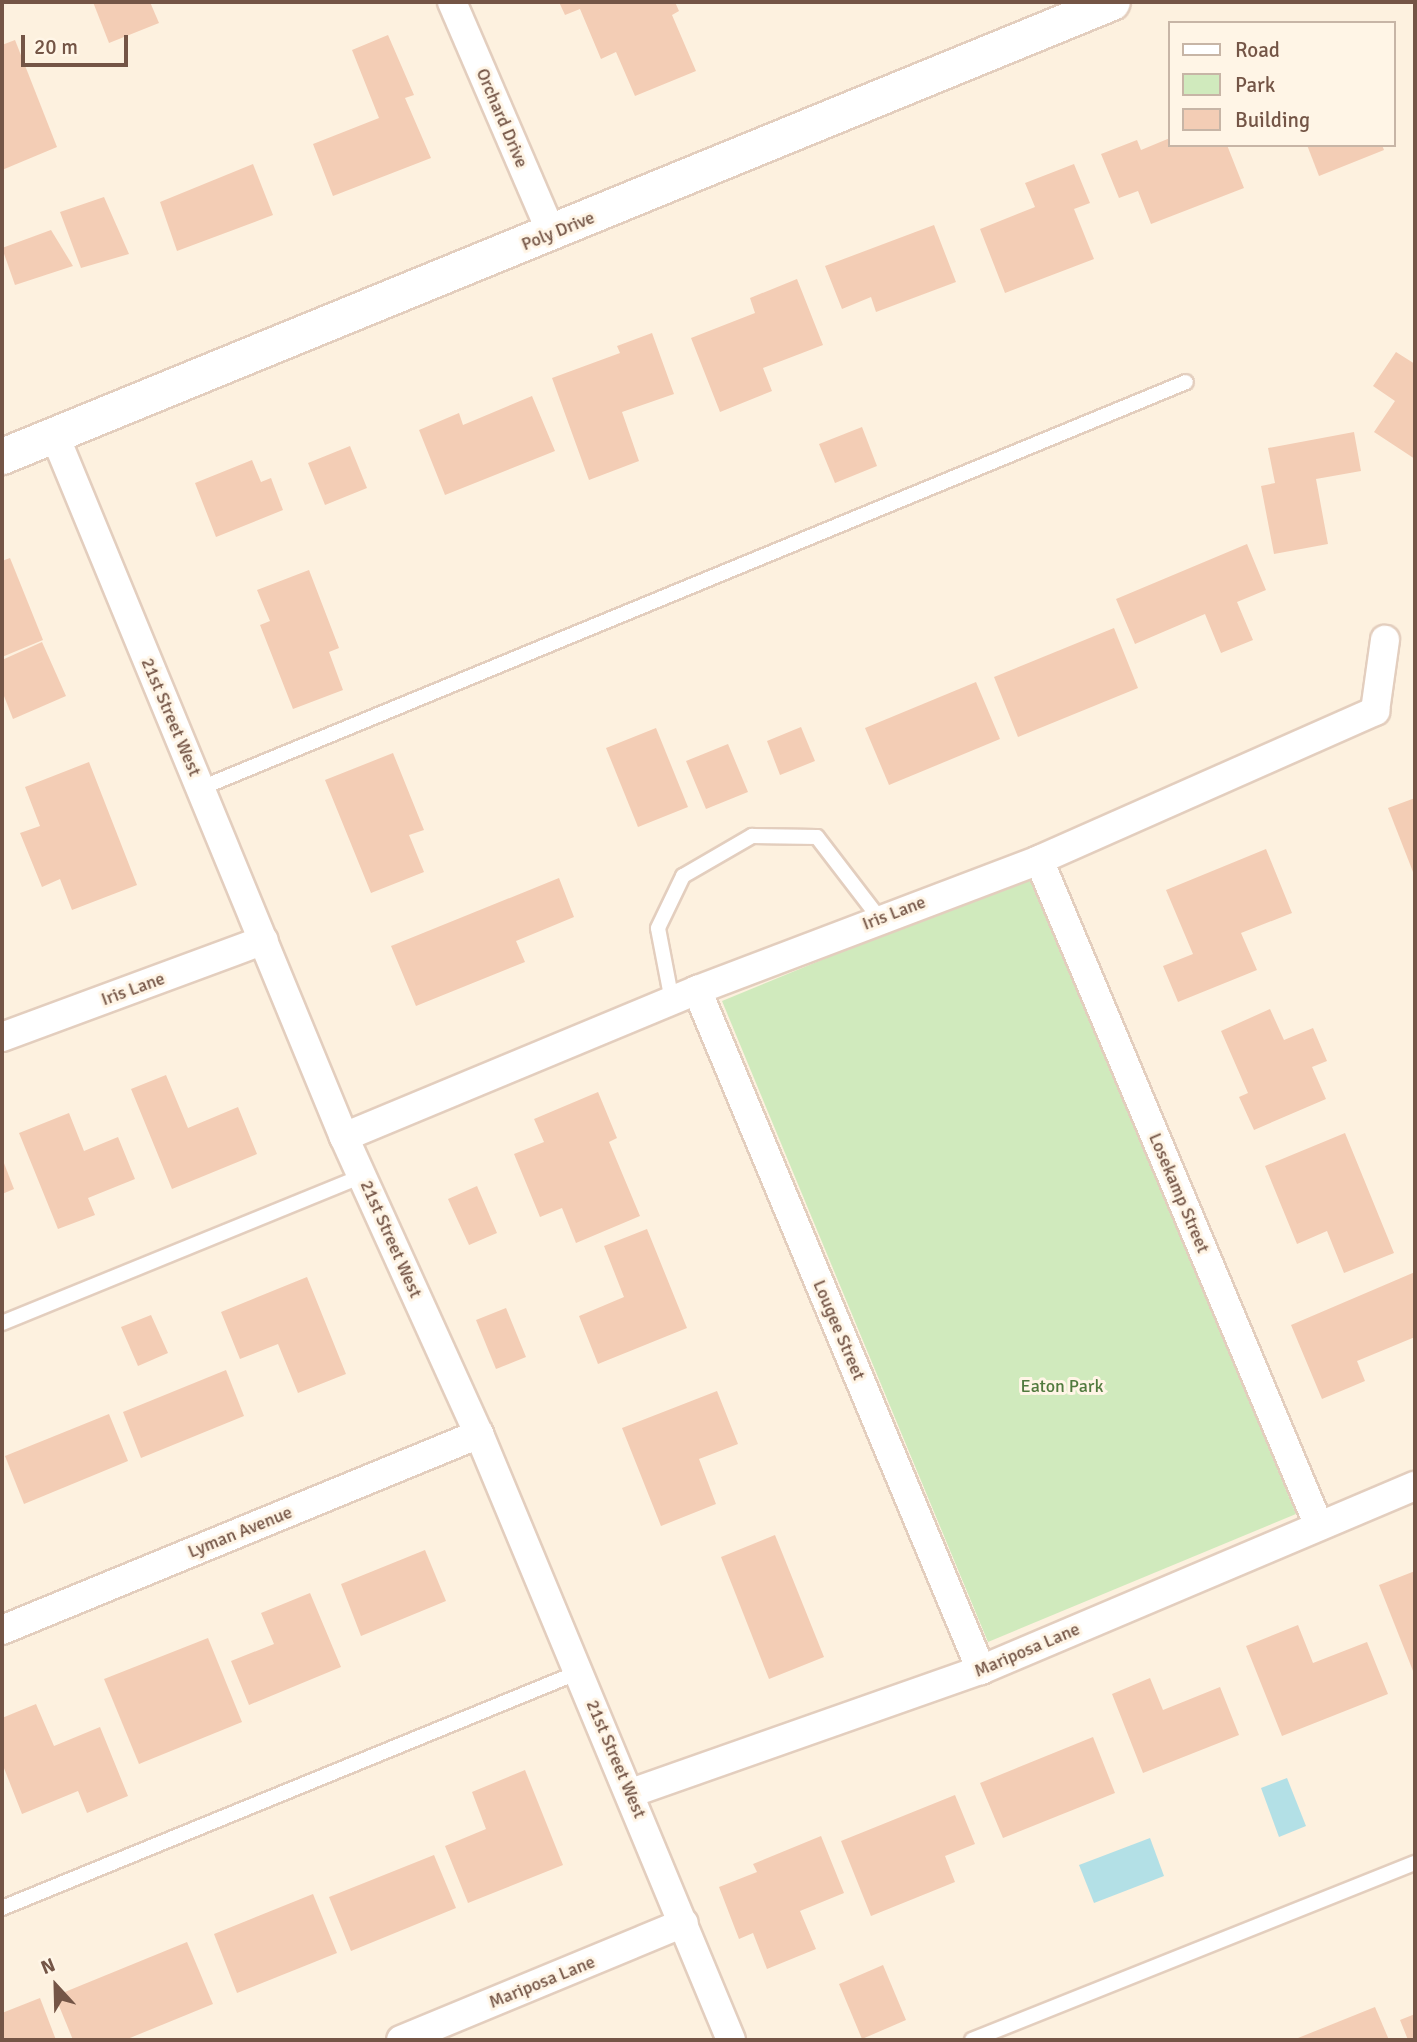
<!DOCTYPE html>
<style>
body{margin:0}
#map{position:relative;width:1417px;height:2042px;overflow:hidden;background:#fdf1df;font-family:Signika,sans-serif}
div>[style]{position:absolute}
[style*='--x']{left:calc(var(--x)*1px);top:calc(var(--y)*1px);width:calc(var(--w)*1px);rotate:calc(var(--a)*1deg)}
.green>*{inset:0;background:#d0eabd}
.water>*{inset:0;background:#b3e0e6}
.building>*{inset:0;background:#f3cdb5}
.roads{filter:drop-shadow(2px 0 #e3cebe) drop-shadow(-2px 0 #e3cebe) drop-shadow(0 2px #e3cebe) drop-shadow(0 -2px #e3cebe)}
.service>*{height:14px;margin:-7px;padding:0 7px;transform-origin:7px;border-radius:7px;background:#fff}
.minor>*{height:28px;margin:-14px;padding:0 14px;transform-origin:14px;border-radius:14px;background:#fff}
.tertiary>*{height:35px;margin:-17.5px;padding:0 17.5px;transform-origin:17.5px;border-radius:17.5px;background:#fff}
span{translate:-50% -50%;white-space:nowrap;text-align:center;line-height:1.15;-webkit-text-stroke:6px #fff5e6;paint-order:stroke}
.street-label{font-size:18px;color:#745546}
.park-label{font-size:18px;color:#517a3e}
.frame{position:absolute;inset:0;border:4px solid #745546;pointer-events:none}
.legend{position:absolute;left:1168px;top:21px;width:228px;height:126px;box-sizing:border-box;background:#fff5e6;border:2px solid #c7b5a6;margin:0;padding:9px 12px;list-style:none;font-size:21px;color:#745546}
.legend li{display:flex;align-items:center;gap:14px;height:35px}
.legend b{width:35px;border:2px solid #c7b5a6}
.north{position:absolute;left:21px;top:1951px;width:70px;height:70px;-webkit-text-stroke:5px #fff5e6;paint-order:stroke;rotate:338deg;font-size:19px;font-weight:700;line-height:28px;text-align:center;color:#745546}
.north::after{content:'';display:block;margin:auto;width:24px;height:32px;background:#745546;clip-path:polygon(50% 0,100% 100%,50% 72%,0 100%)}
.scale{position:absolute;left:21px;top:35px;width:107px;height:32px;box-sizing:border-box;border:4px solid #745546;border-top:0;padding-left:9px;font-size:21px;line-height:24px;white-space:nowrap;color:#745546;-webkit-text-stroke:5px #fff5e6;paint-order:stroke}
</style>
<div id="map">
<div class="green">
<div style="clip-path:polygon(1030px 874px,1296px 1514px,988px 1642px,722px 1001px)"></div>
</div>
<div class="water">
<div style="clip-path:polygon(1287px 1778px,1306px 1826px,1279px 1837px,1261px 1788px)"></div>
<div style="clip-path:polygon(1150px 1838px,1164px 1876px,1094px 1903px,1079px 1865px)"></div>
</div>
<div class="building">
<div style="clip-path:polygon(93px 2px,150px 2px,159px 23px,109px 43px)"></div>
<div style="clip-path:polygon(559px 2px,675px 2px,679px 11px,672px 15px,696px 71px,635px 96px,616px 52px,601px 59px,580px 9px,565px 15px)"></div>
<div style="clip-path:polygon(388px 35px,414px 95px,405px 98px,431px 158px,333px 196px,313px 144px,379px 118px,352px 50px)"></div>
<div style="clip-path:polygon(15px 40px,57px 147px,2px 170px,2px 45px)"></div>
<div style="clip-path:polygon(1170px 138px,1170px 145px,1227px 145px,1244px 188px,1151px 224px,1138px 191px,1119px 198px,1101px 154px,1137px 140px,1141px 150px)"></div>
<div style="clip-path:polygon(1307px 145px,1382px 145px,1384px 150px,1319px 176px)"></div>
<div style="clip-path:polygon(253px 164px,273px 215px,177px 251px,160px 202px)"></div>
<div style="clip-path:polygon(1074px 164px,1090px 203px,1074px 209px,1094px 259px,1005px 293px,980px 229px,1035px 207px,1025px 183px)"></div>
<div style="clip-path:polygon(104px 197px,129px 254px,81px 268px,60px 212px)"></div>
<div style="clip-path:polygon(934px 225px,956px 282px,876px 312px,871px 297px,842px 309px,825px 266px)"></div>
<div style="clip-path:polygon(51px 230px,73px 266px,15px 285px,2px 248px)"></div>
<div style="clip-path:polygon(797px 279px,823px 345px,763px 368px,772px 391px,720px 412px,691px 338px,755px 313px,750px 298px)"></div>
<div style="clip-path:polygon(652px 333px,674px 394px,622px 412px,639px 461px,589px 480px,552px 378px,620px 353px,617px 346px)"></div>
<div style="clip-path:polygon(1396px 352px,1415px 364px,1415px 459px,1374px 432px,1395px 401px,1373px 386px)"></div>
<div style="clip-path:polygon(532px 396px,555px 451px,445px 495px,419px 430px,459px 413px,463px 425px)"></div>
<div style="clip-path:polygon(862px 427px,877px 466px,835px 483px,819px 444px)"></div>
<div style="clip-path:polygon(1354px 432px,1361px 471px,1316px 479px,1328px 544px,1274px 554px,1261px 486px,1275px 483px,1268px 448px)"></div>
<div style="clip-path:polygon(350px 446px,367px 488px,325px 505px,308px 463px)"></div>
<div style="clip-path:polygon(252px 460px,261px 482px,271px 478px,283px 510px,216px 537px,195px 483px)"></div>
<div style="clip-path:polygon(1247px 544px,1266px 590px,1237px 602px,1253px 640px,1221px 653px,1205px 614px,1135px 644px,1116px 599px)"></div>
<div style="clip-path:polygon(10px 558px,43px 640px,2px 657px,2px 561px)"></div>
<div style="clip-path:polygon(309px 570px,339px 648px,329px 652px,343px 690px,293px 709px,260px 625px,270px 621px,257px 590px)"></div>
<div style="clip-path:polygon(1114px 628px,1138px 688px,1018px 737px,994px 677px)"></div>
<div style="clip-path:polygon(42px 642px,66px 696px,13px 719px,2px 691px,2px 660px)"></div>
<div style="clip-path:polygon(976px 682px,1000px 739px,889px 785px,865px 728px)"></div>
<div style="clip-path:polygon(801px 727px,815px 761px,780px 775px,767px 741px)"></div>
<div style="clip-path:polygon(656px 728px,688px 807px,638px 827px,606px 748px)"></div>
<div style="clip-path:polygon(728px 744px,748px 792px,706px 809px,686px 761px)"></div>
<div style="clip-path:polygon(393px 753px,424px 830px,409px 835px,424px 872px,371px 893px,325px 780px)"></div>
<div style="clip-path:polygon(89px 762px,137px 885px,72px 910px,60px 879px,42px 887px,20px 833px,40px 826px,25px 787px)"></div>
<div style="clip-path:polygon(1415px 798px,1415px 877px,1388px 808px)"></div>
<div style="clip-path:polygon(1266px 849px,1292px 913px,1241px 933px,1257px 970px,1178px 1002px,1163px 966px,1193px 954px,1166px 890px)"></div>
<div style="clip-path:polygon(559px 878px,574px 917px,516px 941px,525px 962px,416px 1006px,391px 946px)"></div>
<div style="clip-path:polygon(1270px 1009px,1284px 1040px,1313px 1028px,1327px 1061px,1312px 1067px,1326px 1099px,1254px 1130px,1239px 1097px,1248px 1093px,1221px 1031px)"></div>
<div style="clip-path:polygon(166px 1075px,188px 1128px,238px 1107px,257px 1154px,172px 1189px,131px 1089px)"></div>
<div style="clip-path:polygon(598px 1092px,617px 1138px,609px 1142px,640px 1216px,576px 1243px,562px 1208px,540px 1217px,514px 1154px,544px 1142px,534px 1119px)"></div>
<div style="clip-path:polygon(69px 1113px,84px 1151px,118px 1137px,135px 1179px,88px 1198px,95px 1215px,58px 1229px,19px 1133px)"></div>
<div style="clip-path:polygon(1345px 1133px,1394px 1253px,1344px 1273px,1327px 1231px,1297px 1244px,1265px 1166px)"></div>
<div style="clip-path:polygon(2px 1158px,14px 1189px,2px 1194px)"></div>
<div style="clip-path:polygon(477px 1186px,497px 1233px,469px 1245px,448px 1199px)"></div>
<div style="clip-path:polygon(647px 1229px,687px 1328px,598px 1364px,579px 1316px,624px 1297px,604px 1246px)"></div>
<div style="clip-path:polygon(1415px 1272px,1415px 1337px,1357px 1361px,1365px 1381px,1322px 1399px,1291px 1325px)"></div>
<div style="clip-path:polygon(307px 1277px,346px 1374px,298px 1393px,278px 1344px,240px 1359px,221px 1312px)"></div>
<div style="clip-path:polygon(506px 1308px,526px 1357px,496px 1369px,476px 1320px)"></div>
<div style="clip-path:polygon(151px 1315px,168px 1353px,138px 1366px,121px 1327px)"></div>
<div style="clip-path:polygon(226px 1370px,244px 1416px,141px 1458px,123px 1412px)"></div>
<div style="clip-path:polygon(717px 1391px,738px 1444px,699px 1459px,716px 1504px,661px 1526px,622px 1428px)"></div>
<div style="clip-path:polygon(109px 1414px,128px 1461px,24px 1504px,5px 1456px)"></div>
<div style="clip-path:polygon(775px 1535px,824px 1657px,769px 1679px,721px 1557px)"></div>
<div style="clip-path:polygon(425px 1550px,446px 1601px,361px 1636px,341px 1584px)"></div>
<div style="clip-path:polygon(1415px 1571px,1415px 1676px,1379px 1585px)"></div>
<div style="clip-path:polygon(310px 1593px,341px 1667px,249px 1705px,231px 1661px,274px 1644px,261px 1613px)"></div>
<div style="clip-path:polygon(1298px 1625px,1313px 1663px,1367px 1642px,1388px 1694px,1282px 1736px,1246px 1646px)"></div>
<div style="clip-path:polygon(208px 1638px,242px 1722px,139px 1764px,104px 1679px)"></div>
<div style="clip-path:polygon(1150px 1678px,1163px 1710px,1220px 1687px,1239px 1735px,1143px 1773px,1112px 1694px)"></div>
<div style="clip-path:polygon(36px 1704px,54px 1746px,100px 1727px,128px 1796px,87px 1813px,78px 1791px,22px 1814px,2px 1763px,2px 1718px)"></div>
<div style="clip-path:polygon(1093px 1737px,1115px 1793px,1003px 1838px,980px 1783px)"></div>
<div style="clip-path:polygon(525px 1770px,563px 1865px,468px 1903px,445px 1846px,486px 1829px,472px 1792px)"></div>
<div style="clip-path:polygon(955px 1795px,975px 1844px,945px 1856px,955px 1882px,871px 1916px,841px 1841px)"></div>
<div style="clip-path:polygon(821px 1836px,844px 1893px,800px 1911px,816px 1949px,767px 1969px,753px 1933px,739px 1939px,719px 1887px,757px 1872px,753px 1864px)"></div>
<div style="clip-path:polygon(434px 1855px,456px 1908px,351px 1951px,329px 1897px)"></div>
<div style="clip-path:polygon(313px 1894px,337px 1953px,237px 1993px,214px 1934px)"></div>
<div style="clip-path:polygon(187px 1942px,213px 2004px,125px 2040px,73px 2040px,55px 1996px)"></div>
<div style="clip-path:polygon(883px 1965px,906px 2020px,862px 2039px,839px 1984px)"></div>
<div style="clip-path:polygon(40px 1998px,56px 2040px,2px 2040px,2px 2013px)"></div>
<div style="clip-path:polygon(1375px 2007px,1389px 2040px,1293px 2040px)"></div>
<div style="clip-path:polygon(1415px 2014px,1415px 2040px,1408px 2040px,1400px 2020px)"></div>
</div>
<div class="roads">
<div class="service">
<div style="--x:201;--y:788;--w:1065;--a:-22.4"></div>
<div style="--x:672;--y:1001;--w:74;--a:-100.9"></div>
<div style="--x:658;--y:928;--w:58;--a:-64.3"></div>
<div style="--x:683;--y:876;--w:80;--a:-30.1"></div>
<div style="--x:752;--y:836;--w:65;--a:0.9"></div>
<div style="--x:817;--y:837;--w:103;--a:52.5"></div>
<div style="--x:2;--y:1323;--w:389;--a:-22.2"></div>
<div style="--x:2;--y:1908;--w:623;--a:-22.25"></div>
<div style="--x:972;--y:2040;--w:477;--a:-21.8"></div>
</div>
<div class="minor">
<div style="--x:452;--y:2;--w:253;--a:66.7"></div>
<div style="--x:55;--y:436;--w:758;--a:67.6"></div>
<div style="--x:344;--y:1137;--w:326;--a:65.6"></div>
<div style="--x:479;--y:1434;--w:656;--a:67.42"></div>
<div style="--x:1039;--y:860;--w:722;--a:67.2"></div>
<div style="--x:697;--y:990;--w:737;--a:67.33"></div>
<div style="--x:2;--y:1037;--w:279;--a:-20.3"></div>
<div style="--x:344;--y:1137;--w:382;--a:-22.6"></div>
<div style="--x:697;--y:990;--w:366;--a:-20.8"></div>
<div style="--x:1039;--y:860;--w:368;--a:-23.9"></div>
<div style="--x:1375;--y:711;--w:72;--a:-82"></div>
<div style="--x:2;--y:1630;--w:516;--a:-22.34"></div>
<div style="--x:631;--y:1793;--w:371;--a:-19.4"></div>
<div style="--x:981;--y:1670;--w:471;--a:-23"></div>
<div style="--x:401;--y:2040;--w:306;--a:-22.5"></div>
</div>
<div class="tertiary">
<div style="--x:2;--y:456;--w:1199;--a:-22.25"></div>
</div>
</div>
<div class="street-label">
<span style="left:502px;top:118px;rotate:67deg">Orchard Drive</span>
<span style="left:558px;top:231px;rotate:-22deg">Poly Drive</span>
<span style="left:171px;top:717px;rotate:67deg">21st Street West</span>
<span style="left:894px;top:913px;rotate:-21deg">Iris Lane</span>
<span style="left:133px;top:989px;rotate:-20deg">Iris Lane</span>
<span style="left:1179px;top:1193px;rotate:67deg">Losekamp Street</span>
<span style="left:391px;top:1239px;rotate:66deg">21st Street West</span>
<span style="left:839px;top:1330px;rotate:67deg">Lougee Street</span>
<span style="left:240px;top:1532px;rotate:-22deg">Lyman Avenue</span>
<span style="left:1027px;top:1650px;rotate:-23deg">Mariposa Lane</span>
<span style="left:616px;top:1759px;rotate:67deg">21st Street West</span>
<span style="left:542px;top:1982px;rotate:-22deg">Mariposa Lane</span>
</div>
<div class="park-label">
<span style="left:1062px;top:1386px">Eaton Park</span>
</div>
<div class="frame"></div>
<ul class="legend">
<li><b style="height:9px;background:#fff"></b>Road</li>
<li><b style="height:19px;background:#d0eabd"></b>Park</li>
<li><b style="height:19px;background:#f3cdb5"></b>Building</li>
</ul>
<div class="north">N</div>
<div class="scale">20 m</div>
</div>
